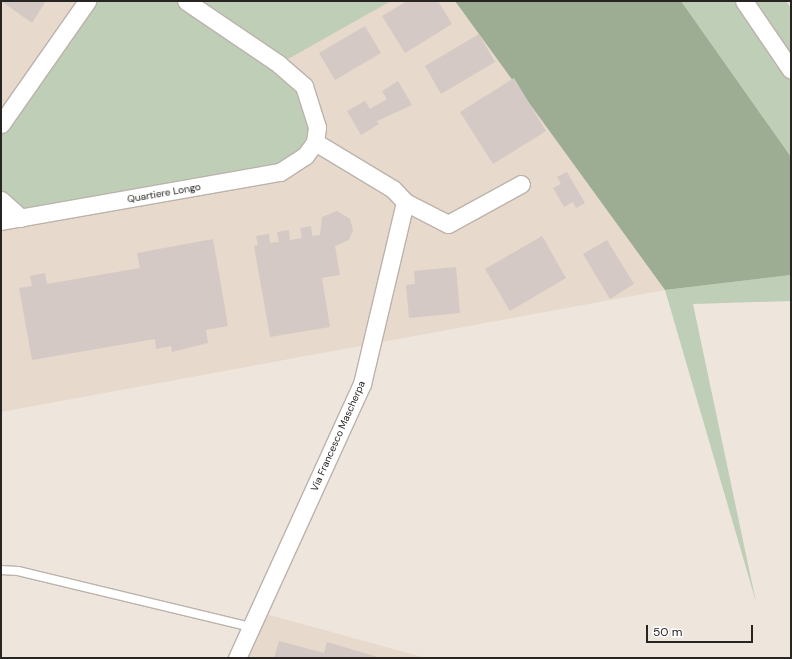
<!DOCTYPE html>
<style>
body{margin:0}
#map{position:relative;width:792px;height:659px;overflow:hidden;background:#eee5dd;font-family:"DM Sans",sans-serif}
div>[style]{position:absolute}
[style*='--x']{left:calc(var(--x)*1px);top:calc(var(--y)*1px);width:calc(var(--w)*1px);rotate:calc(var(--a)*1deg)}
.built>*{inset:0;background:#e7d9cc}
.green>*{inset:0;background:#bfceb6}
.forest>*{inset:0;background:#9dad94}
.building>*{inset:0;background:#d4c9c4}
.roads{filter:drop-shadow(1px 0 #bbb3ab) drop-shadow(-1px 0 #bbb3ab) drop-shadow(0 1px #bbb3ab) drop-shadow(0 -1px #bbb3ab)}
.lane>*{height:8px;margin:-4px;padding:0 4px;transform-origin:4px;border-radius:4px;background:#fff}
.street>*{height:17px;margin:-8.5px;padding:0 8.5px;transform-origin:8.5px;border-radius:8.5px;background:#fff}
span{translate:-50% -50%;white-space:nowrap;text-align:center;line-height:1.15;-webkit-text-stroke:3px #fff;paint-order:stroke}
.street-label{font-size:10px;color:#272421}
.frame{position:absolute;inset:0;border:2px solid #272421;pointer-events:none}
.scale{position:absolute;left:646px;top:625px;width:107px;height:18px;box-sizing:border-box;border:2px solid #272421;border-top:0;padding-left:5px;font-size:12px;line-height:14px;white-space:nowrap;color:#272421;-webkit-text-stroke:3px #fff;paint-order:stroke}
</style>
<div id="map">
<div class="built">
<div style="clip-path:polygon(1px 1px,455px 1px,665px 290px,1px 412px)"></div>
<div style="clip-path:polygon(255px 611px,426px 658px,232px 658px)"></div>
</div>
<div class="green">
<div style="clip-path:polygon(80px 1px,391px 1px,279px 64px,309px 102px,313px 140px,278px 174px,1px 214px,1px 134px)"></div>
<div style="clip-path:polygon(681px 1px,786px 1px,791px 8px,791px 157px)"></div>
<div style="clip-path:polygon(791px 275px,791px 301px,693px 304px,756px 602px,665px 290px)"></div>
</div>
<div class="forest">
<div style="clip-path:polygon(455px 1px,681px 1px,791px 157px,791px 275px,665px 290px)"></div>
</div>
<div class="building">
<div style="clip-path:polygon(1px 1px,46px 1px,32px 23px)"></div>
<div style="clip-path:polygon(407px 1px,438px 1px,452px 24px,405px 53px,382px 16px)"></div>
<div style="clip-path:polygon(365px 26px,381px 53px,335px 80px,319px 53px)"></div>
<div style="clip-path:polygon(479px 34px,495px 62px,441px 94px,425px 66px)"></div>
<div style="clip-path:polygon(514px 78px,546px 131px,493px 164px,460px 112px)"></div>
<div style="clip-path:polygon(398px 81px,412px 105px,377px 121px,379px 124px,361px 135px,347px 111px,365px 101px,370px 109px,387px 99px,382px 91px)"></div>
<div style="clip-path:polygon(567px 172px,585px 203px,576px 208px,573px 202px,564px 207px,553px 188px,561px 184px,557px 177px)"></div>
<div style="clip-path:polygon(337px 211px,350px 219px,353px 230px,349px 240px,335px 246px,340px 275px,322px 278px,330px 327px,270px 337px,254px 246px,258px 245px,256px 236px,269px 234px,270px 243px,279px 242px,277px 232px,289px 230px,290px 240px,302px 238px,300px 228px,311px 226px,312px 236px,320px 235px,322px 217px)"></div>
<div style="clip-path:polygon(542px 236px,566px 278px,510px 311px,485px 269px)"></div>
<div style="clip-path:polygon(213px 239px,228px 326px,206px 330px,208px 343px,172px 352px,171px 346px,156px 349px,155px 339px,32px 360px,19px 288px,32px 286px,30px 276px,45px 273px,47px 284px,140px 268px,137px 253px)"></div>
<div style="clip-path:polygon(607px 240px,634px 284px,610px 299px,583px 254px)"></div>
<div style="clip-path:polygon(456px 267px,460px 313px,409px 318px,406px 285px,415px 284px,414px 271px)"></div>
<div style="clip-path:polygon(279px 641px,324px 653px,327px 642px,381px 658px,274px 658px)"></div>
</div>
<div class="roads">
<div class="lane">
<div style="--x:1;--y:570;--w:17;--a:3"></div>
<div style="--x:18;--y:571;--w:240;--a:13.5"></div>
</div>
<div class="street">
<div style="--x:744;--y:1;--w:83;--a:55.7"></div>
<div style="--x:1;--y:124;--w:150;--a:-55"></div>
<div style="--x:315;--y:142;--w:91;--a:31.1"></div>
<div style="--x:393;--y:189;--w:18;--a:47"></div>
<div style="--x:405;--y:202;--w:48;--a:27.1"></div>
<div style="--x:448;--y:224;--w:83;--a:-28.7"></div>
<div style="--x:1;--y:200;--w:27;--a:42"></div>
<div style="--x:1;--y:221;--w:283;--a:-10"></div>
<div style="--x:280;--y:172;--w:30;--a:-33"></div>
<div style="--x:305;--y:156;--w:17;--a:-54"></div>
<div style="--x:315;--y:142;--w:15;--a:-82"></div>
<div style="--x:317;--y:127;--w:43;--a:-107.6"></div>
<div style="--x:304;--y:86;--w:33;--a:-139"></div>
<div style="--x:279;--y:64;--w:112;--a:-145.9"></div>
<div style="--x:237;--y:658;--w:301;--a:-65.5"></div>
<div style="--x:362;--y:384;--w:187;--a:-76.7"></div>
</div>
</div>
<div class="street-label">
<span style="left:164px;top:193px;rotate:-10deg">Quartiere Longo</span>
<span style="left:338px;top:436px;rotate:-66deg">Via Francesco Mascherpa</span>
</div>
<div class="frame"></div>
<div class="scale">50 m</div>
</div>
